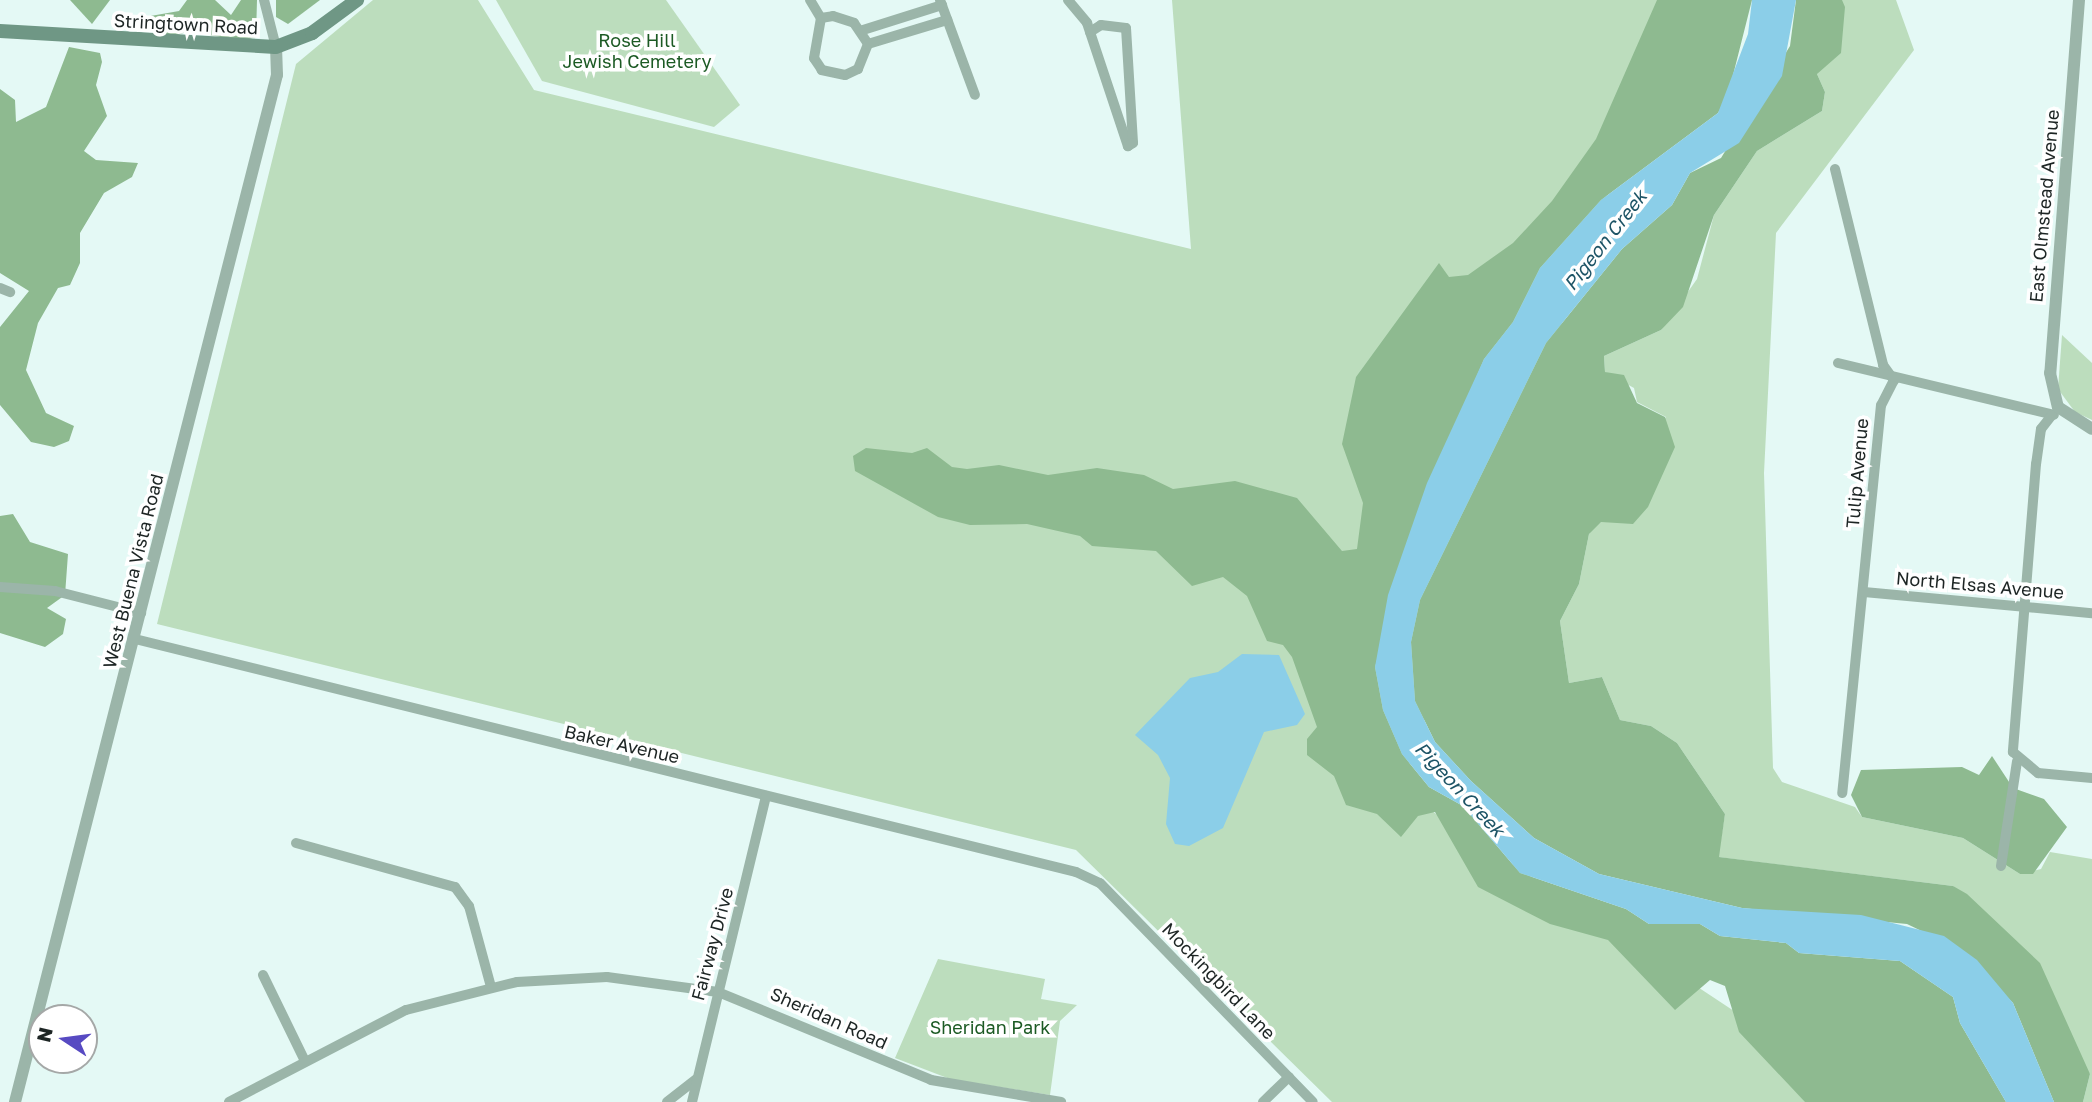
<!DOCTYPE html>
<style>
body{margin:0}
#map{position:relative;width:2092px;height:1102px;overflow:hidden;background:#e4f9f5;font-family:"Golos Text",sans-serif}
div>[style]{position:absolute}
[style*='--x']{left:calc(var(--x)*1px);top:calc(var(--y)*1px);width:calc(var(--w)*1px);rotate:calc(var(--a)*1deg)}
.green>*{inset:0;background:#bcddbd}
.forest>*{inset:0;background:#8eba90}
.water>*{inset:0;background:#8bcee8}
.minor>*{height:10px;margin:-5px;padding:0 5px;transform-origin:5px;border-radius:5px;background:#9bb5a9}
.tertiary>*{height:12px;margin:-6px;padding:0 6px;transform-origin:6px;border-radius:6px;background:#9bb5a9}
.secondary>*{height:14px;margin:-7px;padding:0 7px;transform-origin:7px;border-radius:7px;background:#6f9785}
span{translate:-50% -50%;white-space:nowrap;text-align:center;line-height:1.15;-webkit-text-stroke:7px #fff;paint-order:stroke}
.street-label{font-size:18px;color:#1d2524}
.park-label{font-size:18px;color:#1c5a24}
.water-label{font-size:19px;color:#1d5466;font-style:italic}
.north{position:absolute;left:28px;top:1004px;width:70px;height:70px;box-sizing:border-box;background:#fff;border:2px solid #a5a8a7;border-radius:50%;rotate:283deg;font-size:19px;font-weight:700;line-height:28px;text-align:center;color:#1d2524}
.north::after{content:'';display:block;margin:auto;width:24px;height:32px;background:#574ac2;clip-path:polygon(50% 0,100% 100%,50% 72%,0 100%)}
</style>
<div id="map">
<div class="green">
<div style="clip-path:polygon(373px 0,478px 0,534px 90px,1191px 249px,1172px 0,1674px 0,1400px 790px,1805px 1058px,1825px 1102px,1332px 1102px,1076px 850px,157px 624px,296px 64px)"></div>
<div style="clip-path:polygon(496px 0,666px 0,740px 105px,714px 127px,542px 81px)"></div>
<div style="clip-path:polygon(1842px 0,1896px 0,1914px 50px,1776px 233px,1764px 473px,1773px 768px,1782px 782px,1855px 807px,1862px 817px,1963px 838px,2020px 874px,2041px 869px,2050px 852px,2092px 859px,2092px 1102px,2083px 1102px,2090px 1074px,1953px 886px,1718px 857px,1725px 814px,1677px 743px,1651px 726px,1620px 720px,1602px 677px,1569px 683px,1560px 621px,1579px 584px,1589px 534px,1666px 417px,1637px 402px,1634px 388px,1605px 372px,1604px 356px,1661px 330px,1697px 279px,1714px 215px,1757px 151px,1822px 111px,1825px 92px,1817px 74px)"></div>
<div style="clip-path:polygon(2062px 335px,2092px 363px,2092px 420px,2075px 412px,2058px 389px)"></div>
<div style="clip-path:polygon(938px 959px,1045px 979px,1041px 999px,1077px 1005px,1060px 1021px,1050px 1095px,950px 1079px,895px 1058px)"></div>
</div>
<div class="forest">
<div style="clip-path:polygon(70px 0,110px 0,92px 24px)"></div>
<div style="clip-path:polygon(187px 0,215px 0,231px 15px,241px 0,257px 0,256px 37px,242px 41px,188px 31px,173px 37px,135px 24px,139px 18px,179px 11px)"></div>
<div style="clip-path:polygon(276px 0,320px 0,288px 24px,276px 17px)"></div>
<div style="clip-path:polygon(1657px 0,1752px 0,1728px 95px,1718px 113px,1601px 200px,1540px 268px,1513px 322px,1484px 359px,1416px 518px,1375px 667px,1383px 710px,1402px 754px,1429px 787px,1463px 806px,1520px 873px,1626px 909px,1649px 924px,1700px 924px,1720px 936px,1786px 943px,1799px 953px,1900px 961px,1953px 997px,1960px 1023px,2006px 1102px,1805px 1102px,1739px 1032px,1725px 986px,1710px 980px,1675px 1010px,1608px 940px,1550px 924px,1478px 887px,1435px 812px,1418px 816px,1401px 837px,1377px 814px,1346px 805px,1334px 776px,1307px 755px,1307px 739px,1317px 727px,1292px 657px,1283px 645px,1267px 641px,1247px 596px,1223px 577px,1192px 586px,1156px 551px,1092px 546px,1080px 536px,1027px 524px,970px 525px,938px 517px,855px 471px,853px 456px,866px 448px,912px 453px,927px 448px,952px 467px,967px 469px,999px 465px,1048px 475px,1097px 468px,1144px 475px,1173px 489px,1235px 481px,1297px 498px,1342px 551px,1357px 549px,1363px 503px,1342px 444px,1356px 377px,1439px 263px,1449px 277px,1468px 275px,1513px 243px,1552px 201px,1596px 139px)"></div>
<div style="clip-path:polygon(1796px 0,1842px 0,1845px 7px,1841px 53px,1817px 74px,1825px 92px,1822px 111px,1757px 151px,1714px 215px,1683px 307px,1661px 330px,1604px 356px,1605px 372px,1624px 375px,1637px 403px,1665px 417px,1675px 447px,1648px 507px,1633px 524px,1601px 522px,1589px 534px,1579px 584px,1560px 621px,1569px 683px,1602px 677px,1620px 720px,1651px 726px,1677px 743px,1725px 814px,1719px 857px,1953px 886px,1967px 894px,2040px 963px,2090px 1074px,2083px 1102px,2054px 1102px,2013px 1003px,1961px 950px,1907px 924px,1742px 908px,1599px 874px,1534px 838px,1471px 781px,1435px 742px,1415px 701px,1411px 642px,1420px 600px,1546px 343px,1622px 249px,1672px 205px,1690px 173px,1721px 158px,1790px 46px)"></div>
<div style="clip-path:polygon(69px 47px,100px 53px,102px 62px,96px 85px,107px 116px,84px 151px,96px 160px,138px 163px,132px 177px,104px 193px,80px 233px,80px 263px,70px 285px,58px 288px,38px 323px,26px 370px,46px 413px,74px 426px,69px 441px,54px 447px,31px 442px,0 405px,0 327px,29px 291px,0 273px,0 89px,15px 100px,16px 122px,46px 107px)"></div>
<div style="clip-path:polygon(13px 514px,30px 542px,68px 554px,65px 595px,47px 608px,66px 619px,63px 634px,45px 647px,0 633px,0 516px)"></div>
<div style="clip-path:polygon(1992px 756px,2013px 788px,2044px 799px,2067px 827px,2033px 874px,2020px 874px,1963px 838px,1862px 817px,1851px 795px,1861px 770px,1962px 767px,1979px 775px)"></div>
</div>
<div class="water">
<div style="clip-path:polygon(1752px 0,1796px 0,1782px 76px,1739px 143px,1690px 173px,1672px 205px,1622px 249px,1546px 343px,1420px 600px,1411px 642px,1415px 701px,1435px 742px,1471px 781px,1534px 838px,1599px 874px,1742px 908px,1861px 915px,1944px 936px,1977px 960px,2013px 1003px,2054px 1102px,2006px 1102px,1960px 1023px,1953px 997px,1900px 961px,1799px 953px,1786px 943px,1720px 936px,1700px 924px,1649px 924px,1626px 909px,1520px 873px,1463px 806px,1429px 787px,1402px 754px,1383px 710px,1375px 667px,1388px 595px,1427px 483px,1484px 359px,1513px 322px,1540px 268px,1601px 200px,1718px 113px,1748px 34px)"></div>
<div style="clip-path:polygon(1242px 654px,1279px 655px,1305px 714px,1297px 725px,1264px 732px,1223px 828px,1189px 846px,1175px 844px,1166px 824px,1170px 778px,1158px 755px,1135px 735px,1190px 678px,1218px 672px)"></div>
</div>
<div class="minor">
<div style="--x:264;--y:0;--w:49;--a:75.7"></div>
<div style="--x:810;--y:0;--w:21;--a:59"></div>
<div style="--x:940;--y:0;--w:101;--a:69.8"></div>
<div style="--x:1068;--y:0;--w:30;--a:50"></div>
<div style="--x:1087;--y:23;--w:130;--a:71.6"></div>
<div style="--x:833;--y:16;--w:22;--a:18"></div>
<div style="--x:854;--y:23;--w:25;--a:56"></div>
<div style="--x:868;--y:44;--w:27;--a:112"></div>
<div style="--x:858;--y:69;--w:14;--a:155"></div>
<div style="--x:845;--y:75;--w:24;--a:-168"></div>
<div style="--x:822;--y:70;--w:14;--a:-124"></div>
<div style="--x:814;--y:58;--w:41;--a:-80.1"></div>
<div style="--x:821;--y:18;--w:12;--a:-9"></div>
<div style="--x:863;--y:30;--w:83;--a:-17.6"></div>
<div style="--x:1090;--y:32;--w:13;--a:-32"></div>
<div style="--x:1101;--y:25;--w:25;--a:7"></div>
<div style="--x:1126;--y:28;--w:115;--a:86.5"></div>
<div style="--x:1133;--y:143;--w:6;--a:149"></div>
<div style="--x:868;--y:44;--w:83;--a:-16.9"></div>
<div style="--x:1835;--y:169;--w:202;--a:76.2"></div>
<div style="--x:1883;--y:365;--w:19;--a:54"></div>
<div style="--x:1894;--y:380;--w:28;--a:117"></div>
<div style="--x:1881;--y:405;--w:390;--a:95.7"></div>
<div style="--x:0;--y:288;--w:11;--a:22"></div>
<div style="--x:1838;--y:363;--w:222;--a:13.5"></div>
<div style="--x:2052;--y:415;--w:18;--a:128"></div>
<div style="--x:2041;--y:429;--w:35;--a:98"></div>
<div style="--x:2036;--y:464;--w:289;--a:94.6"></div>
<div style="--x:2013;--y:752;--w:33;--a:40"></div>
<div style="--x:2038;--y:773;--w:54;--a:5.3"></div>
<div style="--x:0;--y:587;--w:55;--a:4.2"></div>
<div style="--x:55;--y:591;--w:89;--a:14.3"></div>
<div style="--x:1864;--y:592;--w:229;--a:5.3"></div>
<div style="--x:135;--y:639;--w:969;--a:13.91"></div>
<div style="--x:1076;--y:872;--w:26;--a:25"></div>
<div style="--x:1100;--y:883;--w:305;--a:45.8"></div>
<div style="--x:296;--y:843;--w:165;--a:15.5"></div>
<div style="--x:455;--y:887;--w:24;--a:54"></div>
<div style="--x:469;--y:906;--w:84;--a:74.8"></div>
<div style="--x:2001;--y:866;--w:106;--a:-81.3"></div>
<div style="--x:263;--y:975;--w:93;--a:64"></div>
<div style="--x:229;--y:1102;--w:199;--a:-27.5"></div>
<div style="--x:406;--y:1010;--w:114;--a:-14.2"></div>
<div style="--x:517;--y:982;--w:90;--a:-3.2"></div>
<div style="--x:607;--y:977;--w:112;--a:7.7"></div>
<div style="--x:718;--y:992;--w:230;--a:22.4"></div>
<div style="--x:931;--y:1080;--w:132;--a:9.6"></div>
<div style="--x:667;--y:1102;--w:37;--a:-38"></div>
<div style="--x:692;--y:1102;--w:315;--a:-76.4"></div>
<div style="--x:1263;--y:1102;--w:36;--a:-44"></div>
</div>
<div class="tertiary">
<div style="--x:2079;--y:0;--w:374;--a:94.4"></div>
<div style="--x:2050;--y:373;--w:35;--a:77"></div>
<div style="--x:2058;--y:407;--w:40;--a:32.9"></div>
<div style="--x:15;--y:1102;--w:1060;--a:-75.69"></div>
<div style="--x:277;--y:75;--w:28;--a:-92"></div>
</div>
<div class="secondary">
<div style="--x:0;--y:31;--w:276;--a:3.3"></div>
<div style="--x:276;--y:47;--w:39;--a:-21"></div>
<div style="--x:312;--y:33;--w:56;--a:-36.3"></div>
</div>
<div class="street-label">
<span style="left:186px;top:24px;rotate:3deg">Stringtown Road</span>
<span style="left:2044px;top:206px;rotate:-85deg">East Olmstead Avenue</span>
<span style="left:1857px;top:473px;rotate:-85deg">Tulip Avenue</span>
<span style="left:133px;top:571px;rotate:-76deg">West Buena Vista Road</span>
<span style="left:1980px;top:585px;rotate:5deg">North Elsas Avenue</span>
<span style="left:622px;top:744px;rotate:13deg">Baker Avenue</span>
<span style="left:712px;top:944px;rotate:-75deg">Fairway Drive</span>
<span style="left:1219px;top:981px;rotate:46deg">Mockingbird Lane</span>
<span style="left:829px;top:1018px;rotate:24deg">Sheridan Road</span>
</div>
<div class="park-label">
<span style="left:637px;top:51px">Rose Hill<br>Jewish Cemetery</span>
<span style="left:990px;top:1027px">Sheridan Park</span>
</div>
<div class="water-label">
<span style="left:1605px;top:240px;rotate:-52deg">Pigeon Creek</span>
<span style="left:1460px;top:789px;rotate:47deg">Pigeon Creek</span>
</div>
<div class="north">N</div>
</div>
